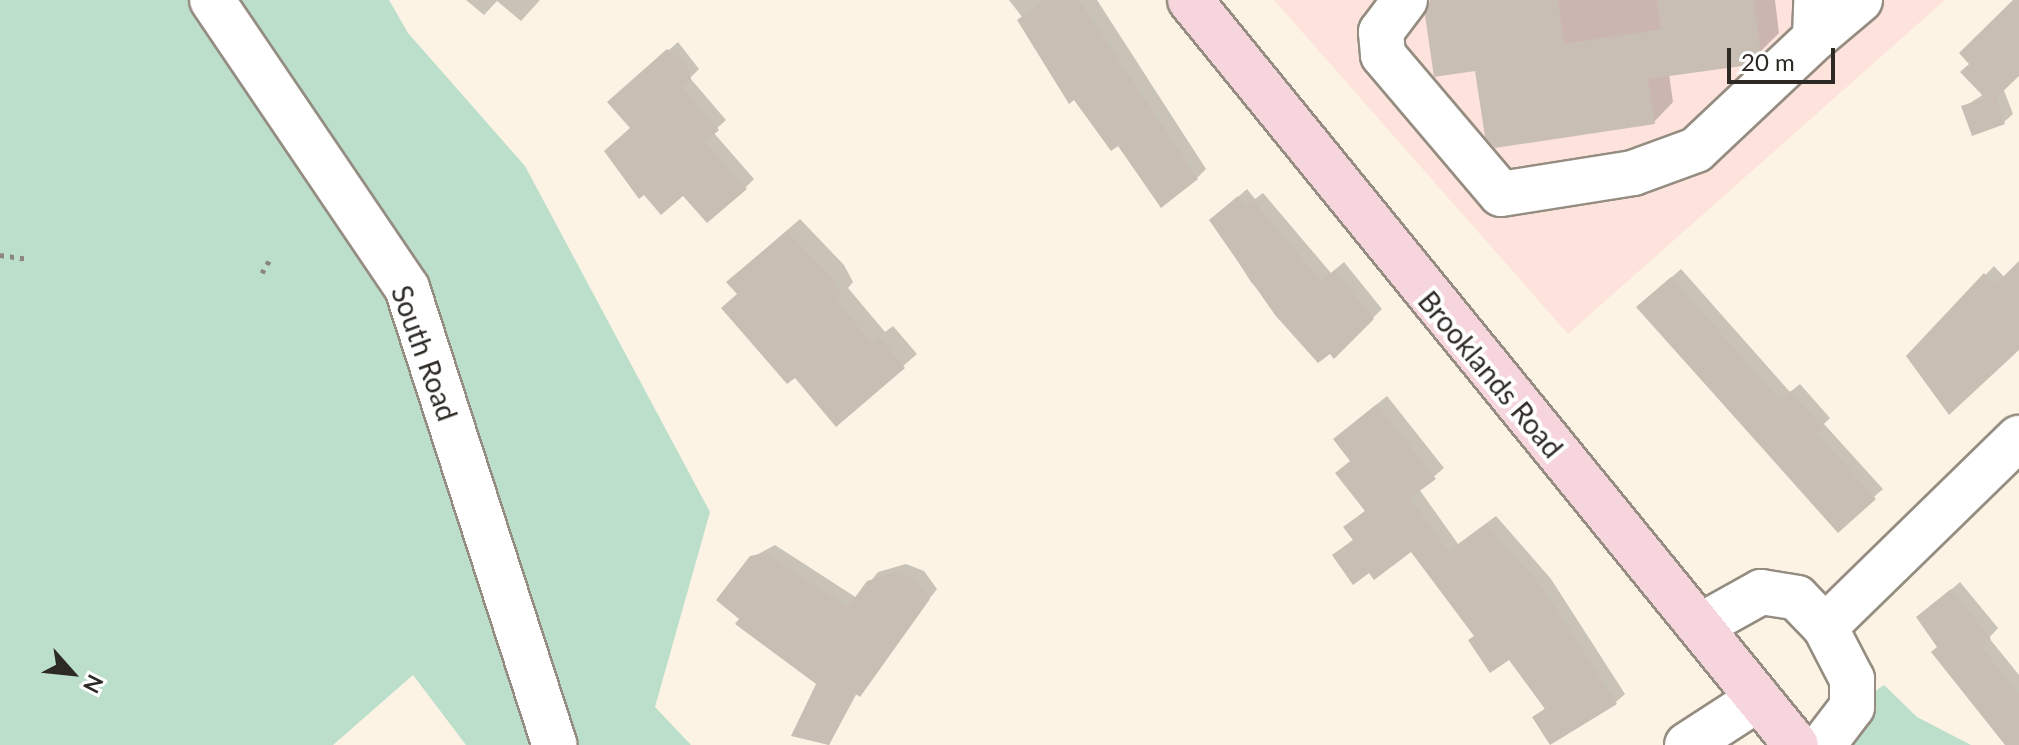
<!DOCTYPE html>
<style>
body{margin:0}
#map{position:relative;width:2019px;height:745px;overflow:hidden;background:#fcf3e5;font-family:Lato,sans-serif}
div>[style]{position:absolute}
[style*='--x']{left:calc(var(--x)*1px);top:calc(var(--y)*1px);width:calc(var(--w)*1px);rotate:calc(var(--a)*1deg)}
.commercial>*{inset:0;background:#fde3dc}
.green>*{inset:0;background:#bbdfcb}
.shadow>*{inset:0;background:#0003}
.building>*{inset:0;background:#c9beb3}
.path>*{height:5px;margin-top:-2.5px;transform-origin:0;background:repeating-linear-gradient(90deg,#8c867d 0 4px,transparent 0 10px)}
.roads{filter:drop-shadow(2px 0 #958d81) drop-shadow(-2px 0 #958d81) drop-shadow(0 2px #958d81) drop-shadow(0 -2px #958d81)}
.minor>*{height:44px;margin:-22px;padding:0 22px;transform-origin:22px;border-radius:22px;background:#fff}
.major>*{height:44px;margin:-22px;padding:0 22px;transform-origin:22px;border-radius:22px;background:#f6d6dc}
span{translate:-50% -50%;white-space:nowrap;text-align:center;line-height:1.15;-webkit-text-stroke:8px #fff;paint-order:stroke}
.street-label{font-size:28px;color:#2d2a25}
.north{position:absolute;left:32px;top:633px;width:80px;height:80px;-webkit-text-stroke:6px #fff;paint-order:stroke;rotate:117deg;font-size:22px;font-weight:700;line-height:32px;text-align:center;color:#2d2a25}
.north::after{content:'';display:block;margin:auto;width:28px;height:36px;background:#2d2a25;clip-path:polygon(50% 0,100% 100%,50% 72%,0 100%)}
.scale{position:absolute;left:1727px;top:48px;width:108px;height:36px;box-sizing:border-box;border:4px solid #2d2a25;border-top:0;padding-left:10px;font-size:24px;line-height:28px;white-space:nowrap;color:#2d2a25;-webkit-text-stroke:6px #fff;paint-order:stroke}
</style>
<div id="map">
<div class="commercial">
<div style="clip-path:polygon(1274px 0,1945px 0,1568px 334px)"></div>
</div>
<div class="green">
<div style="clip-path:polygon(0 0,389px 0,408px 33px,525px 166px,710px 512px,655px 707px,691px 745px,466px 745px,413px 675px,333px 745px,0 745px)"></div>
<div style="clip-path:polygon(1884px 685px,1917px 717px,1971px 745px,1838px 745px,1852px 707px)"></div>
</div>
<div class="shadow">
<div style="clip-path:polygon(466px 0,540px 0,521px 21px,497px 1px,484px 15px)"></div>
<div style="clip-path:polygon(1009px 0,1097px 0,1206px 169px,1197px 178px,1119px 143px)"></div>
<div style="clip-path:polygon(1432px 0,1775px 0,1779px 33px,1748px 64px,1669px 74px,1673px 102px,1654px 122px,1477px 69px)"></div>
<div style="clip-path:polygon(2016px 0,2019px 73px,2003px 88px,2013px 114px,2004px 122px,1964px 107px,1984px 94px,1972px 63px)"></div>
<div style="clip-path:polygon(678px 42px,699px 69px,690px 78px,726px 120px,713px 132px,754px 179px,745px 188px,683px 193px,632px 128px,619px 94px)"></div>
<div style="clip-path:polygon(1247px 189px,1255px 199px,1263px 193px,1331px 273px,1344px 262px,1382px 309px,1334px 356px,1330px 351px,1319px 360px,1251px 282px,1212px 220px)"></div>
<div style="clip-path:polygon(800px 219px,844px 265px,853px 282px,848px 288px,885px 332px,893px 326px,917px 354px,836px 424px,739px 293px,742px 269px)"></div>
<div style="clip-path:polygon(2019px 264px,2019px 347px,1908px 356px,1994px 266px,2005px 278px)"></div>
<div style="clip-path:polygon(1681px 269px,1790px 392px,1800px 384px,1830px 418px,1824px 424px,1883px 489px,1874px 497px,1647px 299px)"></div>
<div style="clip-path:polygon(1387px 396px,1444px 468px,1419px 489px,1458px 544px,1496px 516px,1551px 579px,1625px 694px,1616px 702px,1535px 718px,1546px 707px,1510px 657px,1475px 635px,1412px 550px,1370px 571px,1335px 555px,1354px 539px,1346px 527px,1366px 510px,1344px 431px)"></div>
<div style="clip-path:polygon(775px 545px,857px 598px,878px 572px,906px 564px,924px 571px,937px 589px,857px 693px,829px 745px,794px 734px,818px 683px,742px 618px,751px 558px)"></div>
<div style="clip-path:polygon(1960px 582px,1998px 628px,1989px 638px,2019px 675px,2019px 745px,2007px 745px,1919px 618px)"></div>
</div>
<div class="building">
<div style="clip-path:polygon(1045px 0,1079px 0,1198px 179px,1161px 208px,1118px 146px,1111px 151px,1074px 100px,1069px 104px,1017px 20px)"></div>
<div style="clip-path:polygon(1430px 0,1558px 0,1564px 44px,1661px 29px,1657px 0,1754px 0,1761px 55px,1749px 65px,1648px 79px,1655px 124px,1495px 148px,1485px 137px,1475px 71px,1434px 77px,1425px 15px)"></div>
<div style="clip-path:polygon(2013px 0,2019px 0,2019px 76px,1996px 98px,2005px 124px,1972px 136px,1961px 106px,1985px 98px,1960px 72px,1969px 64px,1959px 53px)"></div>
<div style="clip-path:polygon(667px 49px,685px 62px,691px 79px,682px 87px,719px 130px,705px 142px,747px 189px,707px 223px,683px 196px,661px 215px,644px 195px,639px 199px,604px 151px,630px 128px,607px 102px)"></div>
<div style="clip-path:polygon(1238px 196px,1245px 206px,1253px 200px,1321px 281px,1335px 270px,1374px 319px,1334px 359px,1330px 354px,1318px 363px,1275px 315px,1209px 220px)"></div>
<div style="clip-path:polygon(787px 231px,832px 278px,842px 296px,836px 301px,872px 343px,879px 337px,905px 368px,836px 427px,795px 378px,787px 384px,721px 308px,737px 294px,726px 282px)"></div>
<div style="clip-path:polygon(2019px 261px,2019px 350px,1949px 415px,1906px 356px,1984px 273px,1995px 285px)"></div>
<div style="clip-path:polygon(1671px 277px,1780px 400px,1790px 391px,1823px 428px,1817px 433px,1876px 499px,1838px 533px,1636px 307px)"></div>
<div style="clip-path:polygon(1377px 404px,1436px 479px,1410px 498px,1449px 552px,1486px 524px,1543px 588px,1617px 704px,1550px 745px,1532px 717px,1545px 709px,1509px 660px,1490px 673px,1468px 640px,1474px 636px,1411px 552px,1374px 580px,1369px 573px,1353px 585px,1332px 555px,1353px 540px,1343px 527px,1365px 511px,1335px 473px,1350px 461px,1333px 439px)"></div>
<div style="clip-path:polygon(765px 553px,848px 607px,867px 581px,896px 572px,915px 579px,930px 599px,860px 697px,854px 693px,829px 745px,791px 736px,816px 684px,735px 624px,739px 619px,716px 600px,750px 556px)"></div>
<div style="clip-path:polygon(1951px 589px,1991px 639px,1981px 647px,2019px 694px,2019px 745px,2005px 745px,1931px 652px,1937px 647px,1916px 617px)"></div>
</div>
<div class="path">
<div style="--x:0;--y:255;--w:29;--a:8"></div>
<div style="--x:262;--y:273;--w:20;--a:-60"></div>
</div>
<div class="roads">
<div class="minor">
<div style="--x:212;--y:0;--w:348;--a:55.9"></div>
<div style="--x:407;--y:288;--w:480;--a:72.1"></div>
<div style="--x:1405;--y:0;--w:40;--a:127"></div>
<div style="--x:1381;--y:32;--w:23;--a:85"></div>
<div style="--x:1383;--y:55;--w:182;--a:49.7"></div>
<div style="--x:1501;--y:194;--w:134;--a:-9"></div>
<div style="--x:1633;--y:173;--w:67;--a:-20.1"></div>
<div style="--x:1696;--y:150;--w:163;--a:-43.3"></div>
<div style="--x:1815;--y:38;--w:38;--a:-88"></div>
<div style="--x:1815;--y:38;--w:59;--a:-40.2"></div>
<div style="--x:1700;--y:626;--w:70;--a:-29.1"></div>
<div style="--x:1761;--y:592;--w:36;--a:9"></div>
<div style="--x:1797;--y:598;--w:40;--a:46"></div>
<div style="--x:1825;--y:627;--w:59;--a:62.6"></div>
<div style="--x:1852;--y:679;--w:28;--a:90"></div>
<div style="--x:1852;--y:707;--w:48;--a:127.3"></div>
<div style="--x:1825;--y:627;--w:271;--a:-44.3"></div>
<div style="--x:1687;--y:745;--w:85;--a:-32.9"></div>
</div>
<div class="major">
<div style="--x:1190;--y:0;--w:960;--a:50.87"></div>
</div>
</div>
<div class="street-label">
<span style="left:425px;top:353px;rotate:70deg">South Road</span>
<span style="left:1491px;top:374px;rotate:50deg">Brooklands Road</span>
</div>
<div class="north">N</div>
<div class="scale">20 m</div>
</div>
